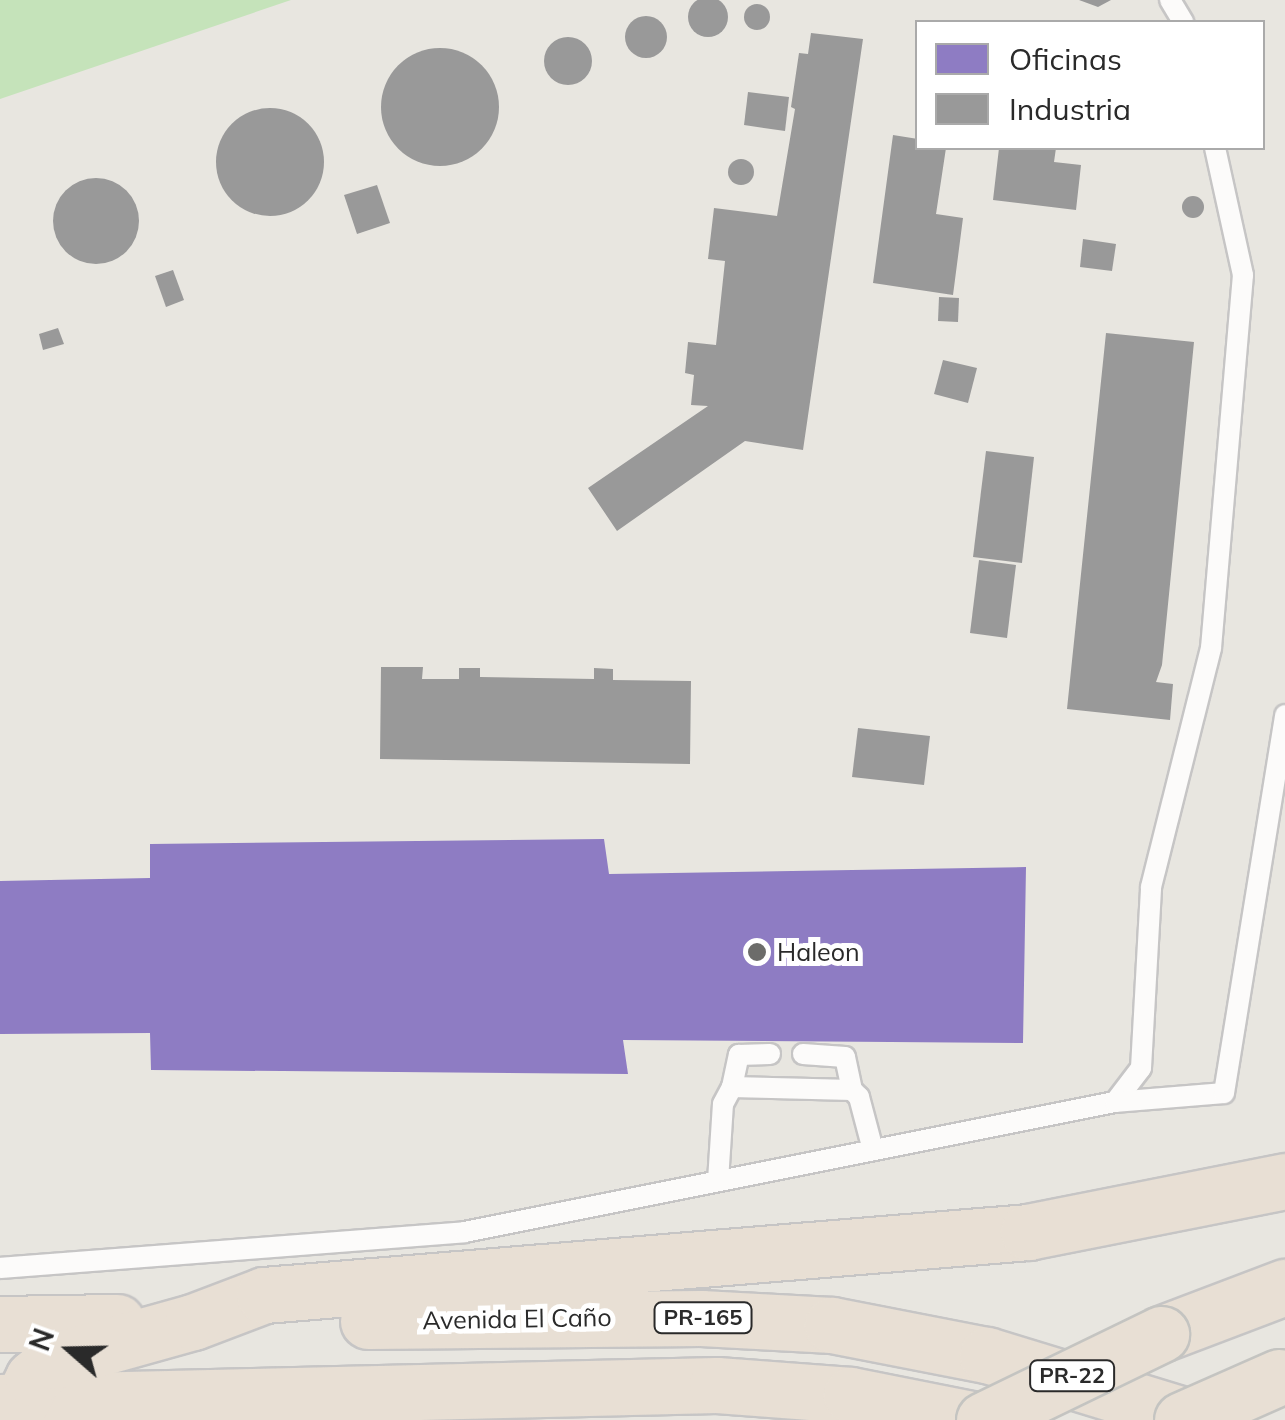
<!DOCTYPE html>
<meta charset="utf-8">
<style>
body{margin:0}
#map{position:relative;width:1285px;height:1420px;overflow:hidden;background:#e8e6e0;font-family:Mulish,sans-serif}
div>[style]{position:absolute}
[style*='--x']{left:calc(var(--x)*1px);top:calc(var(--y)*1px);width:calc(var(--w)*1px);rotate:calc(var(--a)*1deg)}
.green>*{inset:0;background:#c5e3ba}
.offices>*{inset:0;background:#8e7cc3}
.industry>*{inset:0;background:#999}
.round{border-radius:50%}
.roads{filter:drop-shadow(2px 0 #c6c5c5) drop-shadow(-2px 0 #c6c5c5) drop-shadow(0 2px #c6c5c5) drop-shadow(0 -2px #c6c5c5)}
.lane>*{height:20px;margin:-10px;padding:0 10px;transform-origin:10px;border-radius:10px;background:#fcfbfa}
.highway>*{height:55px;margin:-27.5px;padding:0 27.5px;transform-origin:27.5px;border-radius:27.5px;background:#e8dfd4}
.bridges{filter:drop-shadow(2px 0 #c4c4c1) drop-shadow(-2px 0 #c4c4c1) drop-shadow(0 2px #c4c4c1) drop-shadow(0 -2px #c4c4c1)}
.highway-bridge>*{height:55px;margin:-27.5px;padding:0 27.5px;transform-origin:27.5px;border-radius:27.5px;background:#e8dfd4}
.dots>*{width:28px;height:28px;translate:-50% -50%;box-sizing:border-box;border:5px solid #fff;border-radius:50%}
span{translate:-50% -50%;white-space:nowrap;text-align:center;line-height:1.15;-webkit-text-stroke:10px #fff;paint-order:stroke}
.shield-label span{padding:2px 8px;background:#fff;border:2px solid;border-radius:8px;-webkit-text-stroke-width:0}
.shield-label{font-size:22px;color:#2a2a2a;font-weight:700}
.poi-label{font-size:25px;color:#2a2a2a}
.left{translate:0 -50%;text-align:left}
.street-label{font-size:25px;color:#2a2a2a}
.legend{position:absolute;left:915px;top:20px;width:350px;height:130px;box-sizing:border-box;background:#fff;border:2px solid #aaa;margin:0;padding:12px 18px;list-style:none;font-size:30px;color:#2a2a2a}
.legend li{display:flex;align-items:center;gap:20px;height:50px}
.legend b{width:50px;border:2px solid #aaa}
.north{position:absolute;left:20px;top:1300px;width:100px;height:100px;-webkit-text-stroke:8px #fff;paint-order:stroke;rotate:290deg;font-size:28px;font-weight:700;line-height:40px;text-align:center;color:#2a2a2a}
.north::after{content:'';display:block;margin:auto;width:35px;height:45px;background:#2a2a2a;clip-path:polygon(50% 0,100% 100%,50% 72%,0 100%)}
</style>
<div id="map">
<div class="green">
<div style="clip-path:polygon(0 0,291px 0,0 99px)"></div>
</div>
<div class="offices">
<div style="clip-path:polygon(604px 839px,609px 874px,1026px 867px,1023px 1043px,623px 1040px,628px 1074px,151px 1070px,150px 1033px,0 1034px,0 881px,150px 878px,150px 844px)"></div>
</div>
<div class="industry">
<div class="round" style="left:688px;top:-3px;width:40px;height:40px"></div>
<div style="clip-path:polygon(1079px 0,1111px 0,1098px 7px)"></div>
<div class="round" style="left:744px;top:4px;width:26px;height:26px"></div>
<div class="round" style="left:625px;top:16px;width:42px;height:42px"></div>
<div style="clip-path:polygon(811px 33px,863px 39px,803px 450px,745px 441px,617px 531px,588px 488px,708px 406px,691px 405px,694px 375px,685px 373px,688px 342px,716px 345px,725px 261px,708px 259px,714px 208px,777px 216px,795px 109px,791px 107px,799px 53px,808px 54px)"></div>
<div class="round" style="left:544px;top:37px;width:48px;height:48px"></div>
<div class="round" style="left:381px;top:48px;width:118px;height:118px"></div>
<div style="clip-path:polygon(748px 92px,789px 97px,785px 131px,744px 125px)"></div>
<div class="round" style="left:216px;top:108px;width:108px;height:108px"></div>
<div style="clip-path:polygon(893px 135px,918px 139px,918px 148px,946px 148px,936px 214px,963px 218px,953px 295px,873px 283px)"></div>
<div style="clip-path:polygon(999px 148px,1056px 148px,1054px 162px,1081px 165px,1076px 210px,993px 200px)"></div>
<div class="round" style="left:728px;top:159px;width:26px;height:26px"></div>
<div class="round" style="left:53px;top:178px;width:86px;height:86px"></div>
<div style="clip-path:polygon(377px 185px,390px 223px,357px 234px,344px 195px)"></div>
<div class="round" style="left:1182px;top:196px;width:22px;height:22px"></div>
<div style="clip-path:polygon(1083px 239px,1116px 244px,1112px 271px,1080px 267px)"></div>
<div style="clip-path:polygon(173px 270px,184px 300px,166px 307px,155px 276px)"></div>
<div style="clip-path:polygon(939px 297px,959px 298px,958px 322px,938px 321px)"></div>
<div style="clip-path:polygon(58px 328px,64px 344px,43px 350px,39px 334px)"></div>
<div style="clip-path:polygon(1106px 333px,1194px 342px,1162px 665px,1156px 682px,1173px 684px,1170px 720px,1067px 709px)"></div>
<div style="clip-path:polygon(943px 360px,977px 368px,968px 403px,934px 394px)"></div>
<div style="clip-path:polygon(986px 451px,1034px 457px,1022px 563px,973px 557px)"></div>
<div style="clip-path:polygon(979px 560px,1016px 565px,1007px 638px,970px 633px)"></div>
<div style="clip-path:polygon(381px 667px,423px 667px,422px 679px,459px 679px,459px 668px,480px 668px,480px 677px,594px 679px,594px 668px,613px 669px,613px 680px,691px 681px,690px 764px,380px 759px)"></div>
<div style="clip-path:polygon(858px 728px,930px 736px,924px 785px,852px 777px)"></div>
</div>
<div class="roads">
<div class="lane">
<div style="--x:1170;--y:0;--w:26;--a:59"></div>
<div style="--x:803;--y:1054;--w:42;--a:4.1"></div>
<div style="--x:845;--y:1057;--w:34;--a:78"></div>
<div style="--x:732;--y:1087;--w:33;--a:-78"></div>
<div style="--x:739;--y:1055;--w:31;--a:-2"></div>
<div style="--x:1115;--y:1102;--w:43;--a:-52.6"></div>
<div style="--x:1141;--y:1068;--w:181;--a:-86.8"></div>
<div style="--x:1151;--y:887;--w:246;--a:-75.9"></div>
<div style="--x:1211;--y:648;--w:374;--a:-85.1"></div>
<div style="--x:1243;--y:275;--w:130;--a:-102.4"></div>
<div style="--x:718;--y:1181;--w:77;--a:-86.3"></div>
<div style="--x:723;--y:1104;--w:19;--a:-62"></div>
<div style="--x:732;--y:1087;--w:120;--a:1.4"></div>
<div style="--x:852;--y:1090;--w:10;--a:45"></div>
<div style="--x:859;--y:1097;--w:55;--a:75.2"></div>
<div style="--x:0;--y:1268;--w:466;--a:-4.4"></div>
<div style="--x:465;--y:1232;--w:663;--a:-11.31"></div>
<div style="--x:1115;--y:1102;--w:109;--a:-4.7"></div>
<div style="--x:1224;--y:1093;--w:383;--a:-80.8"></div>
</div>
<div class="highway">
<div style="--x:368;--y:1321;--w:333;--a:-0.5"></div>
<div style="--x:701;--y:1318;--w:131;--a:3.1"></div>
<div style="--x:832;--y:1325;--w:158;--a:11"></div>
<div style="--x:987;--y:1355;--w:223;--a:17"></div>
<div style="--x:0;--y:1324;--w:117;--a:-1"></div>
<div style="--x:1161;--y:1334;--w:133;--a:-20.8"></div>
<div style="--x:0;--y:1402;--w:717;--a:-1.36"></div>
<div style="--x:717;--y:1385;--w:134;--a:4.3"></div>
<div style="--x:851;--y:1395;--w:127;--a:11.3"></div>
<div style="--x:12;--y:1420;--w:47;--a:-63.4"></div>
<div style="--x:33;--y:1378;--w:26;--a:-40"></div>
<div style="--x:53;--y:1361;--w:145;--a:-15.6"></div>
<div style="--x:193;--y:1322;--w:76;--a:-20.8"></div>
<div style="--x:264;--y:1295;--w:767;--a:-4.71"></div>
<div style="--x:1028;--y:1232;--w:262;--a:-11.2"></div>
</div>
</div>
<div class="bridges">
<div class="highway-bridge">
<div style="--x:984;--y:1420;--w:197;--a:-25.9"></div>
<div style="--x:1182;--y:1420;--w:106;--a:-23.9"></div>
</div>
</div>
<div class="dots">
<div style="left:757px;top:952px;background:#6c6c6a"></div>
</div>
<div class="shield-label">
<span style="left:703px;top:1318px">PR-165</span>
<span style="left:1072px;top:1376px">PR-22</span>
</div>
<div class="poi-label">
<span class="left" style="left:777px;top:952px">Haleon</span>
</div>
<div class="street-label">
<span style="left:517px;top:1319px;rotate:-1deg">Avenida El Caño</span>
</div>
<ul class="legend">
<li><b style="height:28px;background:#8e7cc3"></b>Oficinas</li>
<li><b style="height:28px;background:#999"></b>Industria</li>
</ul>
<div class="north">N</div>
</div>
